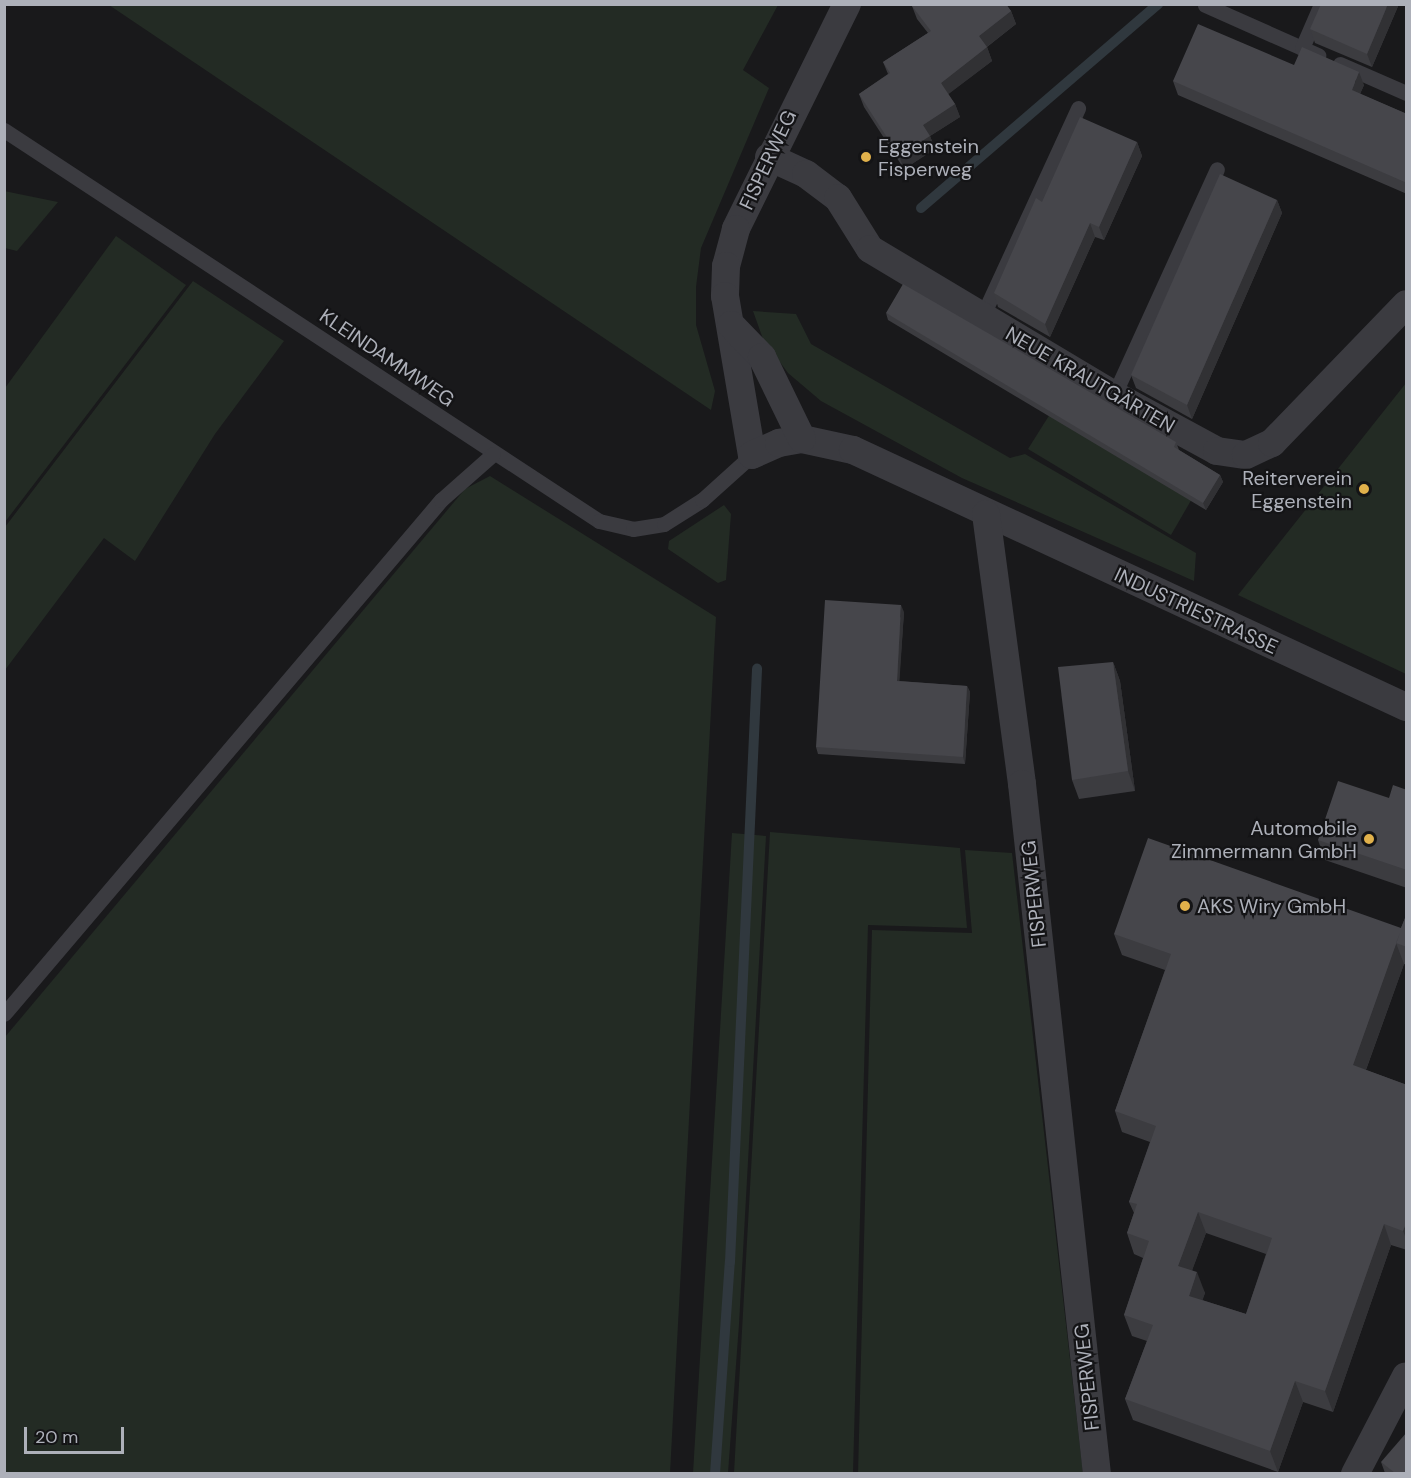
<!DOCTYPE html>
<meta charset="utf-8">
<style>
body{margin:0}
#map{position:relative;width:1411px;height:1478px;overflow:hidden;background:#19191b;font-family:"DM Sans",sans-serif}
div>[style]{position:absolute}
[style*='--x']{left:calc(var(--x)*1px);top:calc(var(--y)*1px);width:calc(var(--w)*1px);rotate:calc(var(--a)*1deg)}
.green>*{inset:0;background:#232b24}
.stream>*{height:10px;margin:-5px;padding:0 5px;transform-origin:5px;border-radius:5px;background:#30383e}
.lane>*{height:15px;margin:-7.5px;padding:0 7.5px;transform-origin:7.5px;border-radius:7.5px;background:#3b3b40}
.street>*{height:28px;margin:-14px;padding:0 14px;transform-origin:14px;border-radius:14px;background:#3b3b40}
.wall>*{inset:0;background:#3c3c40}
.shaded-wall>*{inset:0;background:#313134}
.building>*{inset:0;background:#46464b}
.dots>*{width:16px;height:16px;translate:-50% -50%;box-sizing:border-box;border:3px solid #141416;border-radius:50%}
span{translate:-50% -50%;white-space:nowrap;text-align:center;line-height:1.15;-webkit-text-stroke:4.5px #141416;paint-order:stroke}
.poi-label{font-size:20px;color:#adb0b9}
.left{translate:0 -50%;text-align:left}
.right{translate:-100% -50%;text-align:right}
.street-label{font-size:20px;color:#adb0b9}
.frame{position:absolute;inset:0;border:6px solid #adb0b9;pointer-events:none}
.scale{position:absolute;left:24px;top:1427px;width:100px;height:27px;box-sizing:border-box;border:3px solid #adb0b9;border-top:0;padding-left:8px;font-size:18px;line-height:21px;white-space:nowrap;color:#adb0b9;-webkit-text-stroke:4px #141416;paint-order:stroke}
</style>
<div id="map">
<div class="green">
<div style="clip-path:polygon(109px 5px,778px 5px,743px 70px,769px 88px,701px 248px,696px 287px,696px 325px,715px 391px,711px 410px)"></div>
<div style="clip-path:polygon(4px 191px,58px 202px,17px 251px,5px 248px)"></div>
<div style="clip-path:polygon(116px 236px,186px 285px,5px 522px,5px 388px)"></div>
<div style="clip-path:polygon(193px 281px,284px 341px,215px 434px,135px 561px,104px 538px,5px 670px,5px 527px)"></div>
<div style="clip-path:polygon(753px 311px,796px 314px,811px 344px,1010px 458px,1025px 454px,1196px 553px,1194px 581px,962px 478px,821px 401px,788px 373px,763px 339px)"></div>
<div style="clip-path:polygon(1406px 383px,1406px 674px,1238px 595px)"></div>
<div style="clip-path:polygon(1050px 414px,1193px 497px,1171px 535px,1028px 449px)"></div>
<div style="clip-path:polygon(490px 476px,716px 617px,670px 1473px,5px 1473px,5px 1037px,465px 489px)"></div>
<div style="clip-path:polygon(724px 505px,731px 514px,726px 580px,718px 583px,668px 549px,669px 541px)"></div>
<div style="clip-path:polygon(770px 832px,960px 848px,967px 928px,868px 925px,853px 1473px,734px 1473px)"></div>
<div style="clip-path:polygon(732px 833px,766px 836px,739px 1324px,728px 1473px,693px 1473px)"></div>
<div style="clip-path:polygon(965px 850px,1012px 853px,1083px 1473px,858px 1474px,872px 930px,972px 933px)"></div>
</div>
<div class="stream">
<div style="--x:921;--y:208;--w:313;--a:-40.7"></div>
<div style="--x:715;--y:1474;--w:213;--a:-86"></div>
<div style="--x:730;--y:1262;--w:594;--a:-87.39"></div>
</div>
<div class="lane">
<div style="--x:1205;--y:5;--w:124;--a:23.9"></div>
<div style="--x:1302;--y:48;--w:48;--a:-66.6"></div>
<div style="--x:1340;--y:64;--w:72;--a:23.7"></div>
<div style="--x:4;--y:130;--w:712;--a:33.31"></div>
<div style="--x:599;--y:521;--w:35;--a:13"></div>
<div style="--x:633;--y:529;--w:31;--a:-9"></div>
<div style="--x:664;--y:524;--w:45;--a:-32.3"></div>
<div style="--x:702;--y:500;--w:67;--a:-42"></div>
<div style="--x:982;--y:317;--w:230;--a:-65.3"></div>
<div style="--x:1114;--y:395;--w:248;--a:-65.5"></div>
<div style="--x:4;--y:1014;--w:675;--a:-49.63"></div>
<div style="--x:441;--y:500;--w:69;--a:-41.5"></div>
</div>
<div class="street">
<div style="--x:847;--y:4;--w:251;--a:116.3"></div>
<div style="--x:736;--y:229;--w:38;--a:105"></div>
<div style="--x:726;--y:266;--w:30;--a:92"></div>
<div style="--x:725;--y:296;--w:161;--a:80.4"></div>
<div style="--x:752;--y:455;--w:30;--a:-24"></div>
<div style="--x:779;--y:443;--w:23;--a:-10"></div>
<div style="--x:802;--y:439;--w:52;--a:12.2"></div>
<div style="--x:853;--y:450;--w:610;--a:24.93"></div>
<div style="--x:769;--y:157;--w:41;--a:24.7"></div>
<div style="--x:806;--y:174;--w:40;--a:37"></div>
<div style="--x:838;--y:198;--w:60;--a:57.9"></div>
<div style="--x:870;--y:249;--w:284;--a:30.9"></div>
<div style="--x:1114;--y:395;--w:117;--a:28.5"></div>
<div style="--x:1217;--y:451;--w:29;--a:8"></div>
<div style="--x:1246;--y:455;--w:29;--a:-25"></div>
<div style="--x:1272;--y:443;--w:193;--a:-46"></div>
<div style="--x:731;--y:325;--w:45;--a:45.9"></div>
<div style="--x:762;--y:357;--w:91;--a:64"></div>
<div style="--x:986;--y:514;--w:272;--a:82.4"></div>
<div style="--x:1022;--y:784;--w:694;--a:83.8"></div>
<div style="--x:1355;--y:1474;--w:110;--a:-62.5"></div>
</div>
<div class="wall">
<div style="clip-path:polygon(914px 4px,1009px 4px,1007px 6px,1011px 11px,1016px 24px,987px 47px,992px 61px,948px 94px,955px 104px,960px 117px,930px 136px,935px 149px,904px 169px,864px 107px,859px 94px,888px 74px,883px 62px,928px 33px,917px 19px,912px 6px)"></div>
<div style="clip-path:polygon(1399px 4px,1372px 67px,1315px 43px,1310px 29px)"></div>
<div style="clip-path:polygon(1294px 65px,1364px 85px,1360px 94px,1407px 114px,1407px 194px,1178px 95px,1173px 81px)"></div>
<div style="clip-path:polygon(1137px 142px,1142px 156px,1104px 240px,1095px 237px,1050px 337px,998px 307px,994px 293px,1042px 202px)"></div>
<div style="clip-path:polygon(1277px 200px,1282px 213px,1192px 419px,1136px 388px,1131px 375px)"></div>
<div style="clip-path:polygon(886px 313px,1176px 442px,1179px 450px,1220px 475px,1223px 482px,1206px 510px,888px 320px)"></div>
<div style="clip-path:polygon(904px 612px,899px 681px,967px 686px,970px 692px,965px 764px,818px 754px,816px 747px)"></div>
<div style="clip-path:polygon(1113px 662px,1120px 681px,1135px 791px,1079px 799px,1072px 780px)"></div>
<div style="clip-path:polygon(1407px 790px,1407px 888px,1325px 860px,1318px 840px,1389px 798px)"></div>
<div style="clip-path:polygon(evenodd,1407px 913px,1407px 965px,1404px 964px,1366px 1070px,1407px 1085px,1407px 1250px,1391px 1245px,1333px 1412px,1303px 1402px,1278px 1472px,1133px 1420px,1125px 1399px,1147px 1341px,1132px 1336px,1124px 1315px,1143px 1258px,1134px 1254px,1127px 1233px,1134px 1213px,1129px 1202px,1150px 1142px,1122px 1132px,1115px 1111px,1165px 970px,1122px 955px,1114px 934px,1401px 928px,1407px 913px,1206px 1233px,1266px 1254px,1246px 1314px,1202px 1300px,1205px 1293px,1192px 1270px,1206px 1233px)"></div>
<div style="clip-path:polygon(1381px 1462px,1407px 1473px,1385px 1473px)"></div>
</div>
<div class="shaded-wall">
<div style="clip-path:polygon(1388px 4px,1399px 4px,1372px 67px,1367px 54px)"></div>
<div style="clip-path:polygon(1011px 11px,1016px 24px,984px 49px,979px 36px)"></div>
<div style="clip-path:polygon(987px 47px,992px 61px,946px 96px,941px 83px)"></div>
<div style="clip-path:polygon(1359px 72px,1364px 85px,1356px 103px,1352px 90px)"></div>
<div style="clip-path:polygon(955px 104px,960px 117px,930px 136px,935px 149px,904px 169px,899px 156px,923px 125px)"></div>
<div style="clip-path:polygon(1137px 142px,1142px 156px,1104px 240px,1099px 227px)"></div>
<div style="clip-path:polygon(1277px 200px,1282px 213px,1192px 419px,1187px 405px)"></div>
<div style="clip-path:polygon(1090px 223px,1095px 237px,1050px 337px,1045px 324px)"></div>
<div style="clip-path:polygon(1220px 475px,1223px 482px,1206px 510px,1203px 503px)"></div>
<div style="clip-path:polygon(901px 605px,904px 612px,899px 688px,897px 681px)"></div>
<div style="clip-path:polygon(1113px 662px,1120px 681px,1135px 791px,1128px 771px)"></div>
<div style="clip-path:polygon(967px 686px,970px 692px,965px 764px,963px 757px)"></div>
<div style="clip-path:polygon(1396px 943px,1404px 964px,1360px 1086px,1353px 1065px)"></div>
<div style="clip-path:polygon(1198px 1212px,1206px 1233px,1186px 1287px,1178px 1266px)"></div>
<div style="clip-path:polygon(1407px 1221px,1407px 1241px,1403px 1231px)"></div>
<div style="clip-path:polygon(1384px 1224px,1391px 1245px,1333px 1412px,1325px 1391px)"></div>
<div style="clip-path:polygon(1197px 1272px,1205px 1293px,1197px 1317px,1189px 1296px)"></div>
<div style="clip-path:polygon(1295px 1381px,1303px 1402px,1278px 1472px,1270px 1451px)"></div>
</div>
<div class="building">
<div style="clip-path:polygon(914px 4px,1006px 4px,1011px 11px,979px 36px,987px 47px,941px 83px,955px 104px,923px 125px,930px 136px,899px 156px,859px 94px,890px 73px,883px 62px,931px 31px,912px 6px)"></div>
<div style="clip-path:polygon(1321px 4px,1388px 4px,1367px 54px,1310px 29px)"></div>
<div style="clip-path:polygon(1198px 24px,1294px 65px,1302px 47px,1359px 72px,1352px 90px,1407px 114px,1407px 183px,1173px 81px)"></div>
<div style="clip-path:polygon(1080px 117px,1137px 142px,1099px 227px,1090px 223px,1045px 324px,994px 293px,1036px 198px,1042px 202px)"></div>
<div style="clip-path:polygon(1220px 174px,1277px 200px,1187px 405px,1131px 375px)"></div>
<div style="clip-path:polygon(903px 284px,1176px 442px,1174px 447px,1220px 475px,1203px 503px,886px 313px)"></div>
<div style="clip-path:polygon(825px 600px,901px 605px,897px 681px,967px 686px,963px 757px,816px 747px)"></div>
<div style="clip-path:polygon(1113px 662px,1128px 771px,1072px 780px,1058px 667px)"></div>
<div style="clip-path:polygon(1338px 781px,1389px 798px,1393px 785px,1407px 790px,1407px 870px,1318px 840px)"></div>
<div style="clip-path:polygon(evenodd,1148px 838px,1401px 928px,1407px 913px,1407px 947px,1396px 943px,1400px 933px,1353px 1065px,1407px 1085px,1407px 1221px,1403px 1231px,1384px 1224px,1325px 1391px,1295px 1381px,1270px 1451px,1125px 1399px,1153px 1325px,1124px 1315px,1149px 1241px,1127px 1233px,1137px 1204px,1129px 1202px,1156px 1126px,1115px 1111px,1171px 954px,1114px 934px,1148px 838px,1198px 1212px,1272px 1238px,1246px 1314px,1189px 1296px,1197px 1272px,1178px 1266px,1198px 1212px)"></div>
<div style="clip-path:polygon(1407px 1432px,1407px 1473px,1395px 1473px,1381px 1462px)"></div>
</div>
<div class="dots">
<div style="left:866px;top:157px;background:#e1b14b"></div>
<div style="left:1364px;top:489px;background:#e1b14b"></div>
<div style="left:1369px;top:839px;background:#e1b14b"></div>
<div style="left:1185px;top:906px;background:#e1b14b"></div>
</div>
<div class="poi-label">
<span class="left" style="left:878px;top:158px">Eggenstein<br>Fisperweg</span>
<span class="right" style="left:1352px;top:490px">Reiterverein<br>Eggenstein</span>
<span class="right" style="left:1357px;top:840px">Automobile<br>Zimmermann GmbH</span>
<span class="left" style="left:1197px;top:906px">AKS Wiry GmbH</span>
</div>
<div class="street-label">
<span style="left:768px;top:160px;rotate:-65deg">FISPERWEG</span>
<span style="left:387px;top:358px;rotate:34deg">KLEINDAMMWEG</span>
<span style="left:1090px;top:380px;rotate:30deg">NEUE KRAUTGÄRTEN</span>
<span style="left:1196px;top:611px;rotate:25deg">INDUSTRIESTRASSE</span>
<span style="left:1034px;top:894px;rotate:-96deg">FISPERWEG</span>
<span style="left:1087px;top:1377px;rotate:-96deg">FISPERWEG</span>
</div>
<div class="frame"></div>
<div class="scale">20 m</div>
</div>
